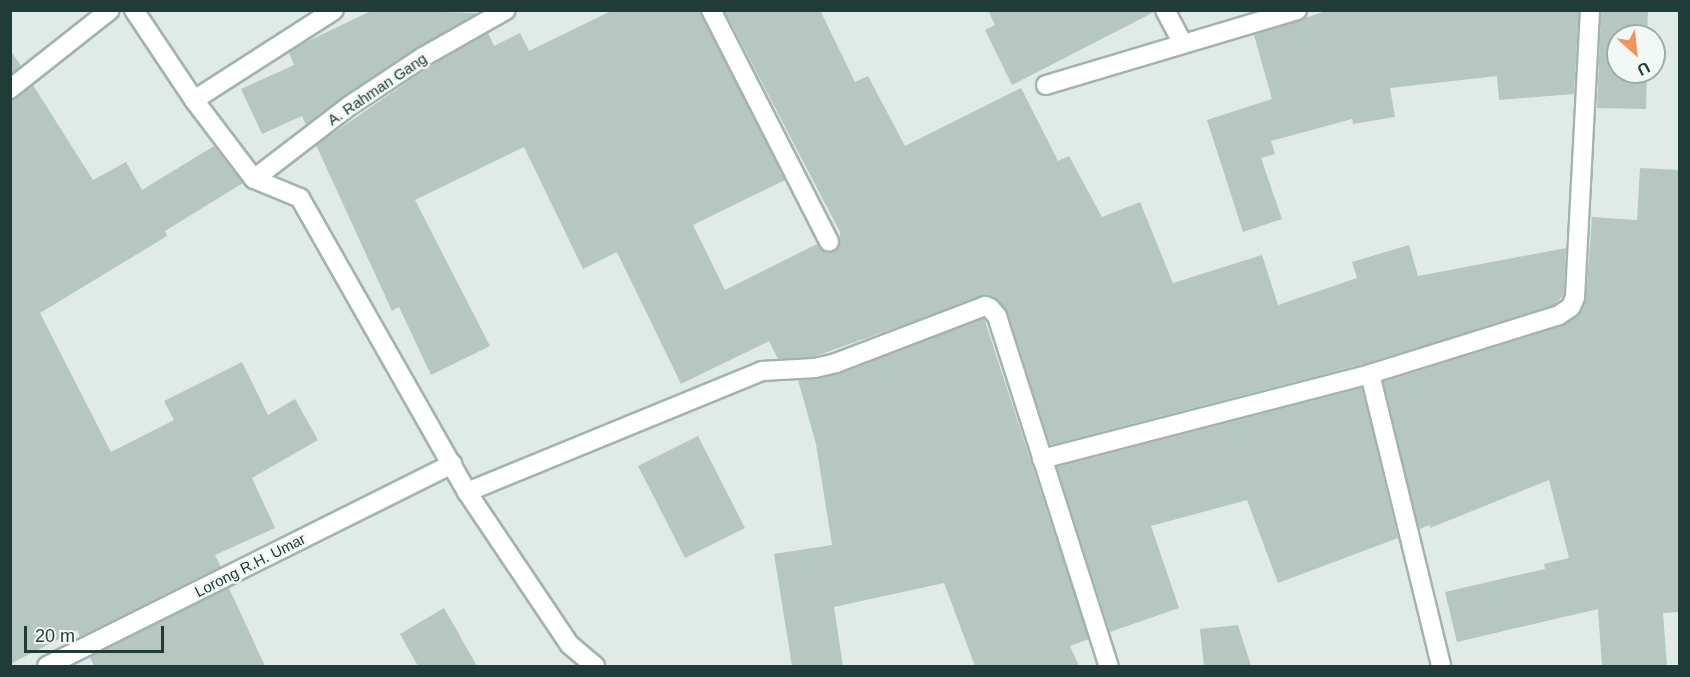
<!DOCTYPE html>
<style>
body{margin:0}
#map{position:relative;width:1690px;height:677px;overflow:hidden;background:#e0ebe8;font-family:Helvetica,sans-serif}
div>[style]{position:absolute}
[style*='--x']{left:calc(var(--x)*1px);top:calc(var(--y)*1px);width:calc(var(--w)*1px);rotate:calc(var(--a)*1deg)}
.building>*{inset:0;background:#b6c6c1}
.roads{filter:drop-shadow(2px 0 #a3b3b0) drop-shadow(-2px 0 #a3b3b0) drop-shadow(0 2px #a3b3b0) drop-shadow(0 -2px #a3b3b0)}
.minor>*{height:18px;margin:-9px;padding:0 9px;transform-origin:9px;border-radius:9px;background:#fff}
span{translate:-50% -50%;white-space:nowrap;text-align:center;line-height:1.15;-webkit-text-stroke:5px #f1f8f5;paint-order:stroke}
.street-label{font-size:15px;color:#213b38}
.frame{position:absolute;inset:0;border:12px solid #213b38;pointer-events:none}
.north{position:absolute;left:1606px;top:24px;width:60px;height:60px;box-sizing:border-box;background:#f1f8f5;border:2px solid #9eaca9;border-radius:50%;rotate:153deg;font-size:16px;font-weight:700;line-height:24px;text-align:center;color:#213b38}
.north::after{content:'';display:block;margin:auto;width:21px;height:27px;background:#f29358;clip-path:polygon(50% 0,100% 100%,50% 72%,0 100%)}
.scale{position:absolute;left:24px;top:626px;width:140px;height:27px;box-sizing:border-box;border:3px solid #213b38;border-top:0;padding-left:8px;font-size:18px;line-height:21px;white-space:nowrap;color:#213b38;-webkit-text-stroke:4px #f1f8f5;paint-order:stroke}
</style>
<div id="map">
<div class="building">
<div style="clip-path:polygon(373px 10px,478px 13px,417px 48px,306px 125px,302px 116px,262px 134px,241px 89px,294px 65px,289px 53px,302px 44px)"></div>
<div style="clip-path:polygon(613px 10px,700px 10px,785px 180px,693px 225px,725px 290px,817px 244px,828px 253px,839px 248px,840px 232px,724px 10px,820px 10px,855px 82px,868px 76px,905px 146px,1021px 88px,1058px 161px,1069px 156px,1102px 217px,1140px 202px,1173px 283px,1262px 255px,1278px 305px,1357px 278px,1352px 262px,1409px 245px,1418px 276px,1566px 248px,1564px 295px,1554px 305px,1367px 363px,1050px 445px,1008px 313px,988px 295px,813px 357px,778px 359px,769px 341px,681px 384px,617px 252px,583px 269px,524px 147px,415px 200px,490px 346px,431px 375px,399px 307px,392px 311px,316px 145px,429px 67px,488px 33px,494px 46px,520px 33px,529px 51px)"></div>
<div style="clip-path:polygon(988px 10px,1154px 10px,1154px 12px,1012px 85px,985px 30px,995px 25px)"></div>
<div style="clip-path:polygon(1329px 10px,1579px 10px,1574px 94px,1499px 100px,1497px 76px,1390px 88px,1395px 117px,1353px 124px,1352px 119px,1271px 141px,1275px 154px,1261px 158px,1282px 219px,1243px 232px,1207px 120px,1272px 99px,1254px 35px)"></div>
<div style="clip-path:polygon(1601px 10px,1648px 10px,1647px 36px,1618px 36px,1618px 72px,1647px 72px,1646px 109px,1597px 108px)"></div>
<div style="clip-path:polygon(10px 50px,21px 66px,10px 74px)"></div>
<div style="clip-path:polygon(33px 85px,93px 180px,126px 162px,142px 190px,214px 146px,243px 183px,165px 231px,167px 236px,40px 313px,111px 452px,174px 420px,164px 401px,242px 362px,268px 415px,295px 399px,318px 440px,252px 478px,275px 528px,215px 555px,221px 567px,80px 637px,77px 630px,10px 664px,10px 100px)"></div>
<div style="clip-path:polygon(1640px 168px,1680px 170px,1680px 612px,1663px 613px,1667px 666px,1602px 666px,1598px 609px,1457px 642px,1445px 592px,1545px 569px,1544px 564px,1569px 558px,1549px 480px,1430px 528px,1430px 525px,1419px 529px,1383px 382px,1562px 326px,1577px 316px,1586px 298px,1592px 217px,1637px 220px)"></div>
<div style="clip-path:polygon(984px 318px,1089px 639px,1070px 646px,1079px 666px,975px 666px,944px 583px,834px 607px,843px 666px,792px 666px,774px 554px,832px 545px,816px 444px,798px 380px,840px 374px)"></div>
<div style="clip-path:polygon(1362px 388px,1398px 538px,1278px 583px,1247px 500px,1151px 526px,1179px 608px,1110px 632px,1057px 467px)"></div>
<div style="clip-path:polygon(698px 436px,745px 528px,685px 558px,638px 466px)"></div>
<div style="clip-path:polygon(229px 588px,265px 666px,94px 666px,90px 657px)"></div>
<div style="clip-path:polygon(444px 608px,477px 666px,418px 666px,400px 634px)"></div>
<div style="clip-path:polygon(1238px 625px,1251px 666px,1204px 666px,1200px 629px)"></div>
</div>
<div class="roads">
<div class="minor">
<div style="--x:134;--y:10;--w:108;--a:56.3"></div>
<div style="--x:194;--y:100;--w:99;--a:52.8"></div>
<div style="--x:254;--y:179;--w:50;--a:22.4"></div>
<div style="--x:300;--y:198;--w:338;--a:60.4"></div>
<div style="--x:467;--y:492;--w:319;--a:-22.3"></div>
<div style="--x:762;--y:371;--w:53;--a:-3.2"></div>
<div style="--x:815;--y:368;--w:22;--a:-13"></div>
<div style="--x:836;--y:363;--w:160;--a:-20.9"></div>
<div style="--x:985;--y:306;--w:5;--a:22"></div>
<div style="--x:990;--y:308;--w:11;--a:49"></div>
<div style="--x:997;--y:316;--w:367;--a:72.3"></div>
<div style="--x:711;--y:10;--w:260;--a:63"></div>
<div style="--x:1165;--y:10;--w:36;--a:62"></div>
<div style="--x:1046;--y:85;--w:262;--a:-16.6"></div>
<div style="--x:10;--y:89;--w:127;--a:-38.3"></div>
<div style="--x:194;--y:100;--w:166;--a:-32.7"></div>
<div style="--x:254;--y:179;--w:120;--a:-37.5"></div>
<div style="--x:349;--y:106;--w:89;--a:-33.5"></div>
<div style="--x:423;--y:57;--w:95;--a:-29.5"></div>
<div style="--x:1370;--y:374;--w:301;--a:76.3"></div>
<div style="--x:1042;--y:459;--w:339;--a:-14.5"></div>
<div style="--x:1370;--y:374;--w:198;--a:-17.3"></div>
<div style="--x:1559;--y:315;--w:14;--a:-34"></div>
<div style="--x:1571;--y:307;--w:11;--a:-68"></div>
<div style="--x:1575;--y:297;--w:287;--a:-87"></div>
<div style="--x:467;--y:492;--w:184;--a:56.1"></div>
<div style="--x:570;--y:645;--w:33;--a:40"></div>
<div style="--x:47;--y:666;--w:453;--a:-26.5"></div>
</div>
</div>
<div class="street-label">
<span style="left:377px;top:89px;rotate:-34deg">A. Rahman Gang</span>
<span style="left:250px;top:565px;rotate:-27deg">Lorong R.H. Umar</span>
</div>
<div class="frame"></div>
<div class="north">U</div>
<div class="scale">20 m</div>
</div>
